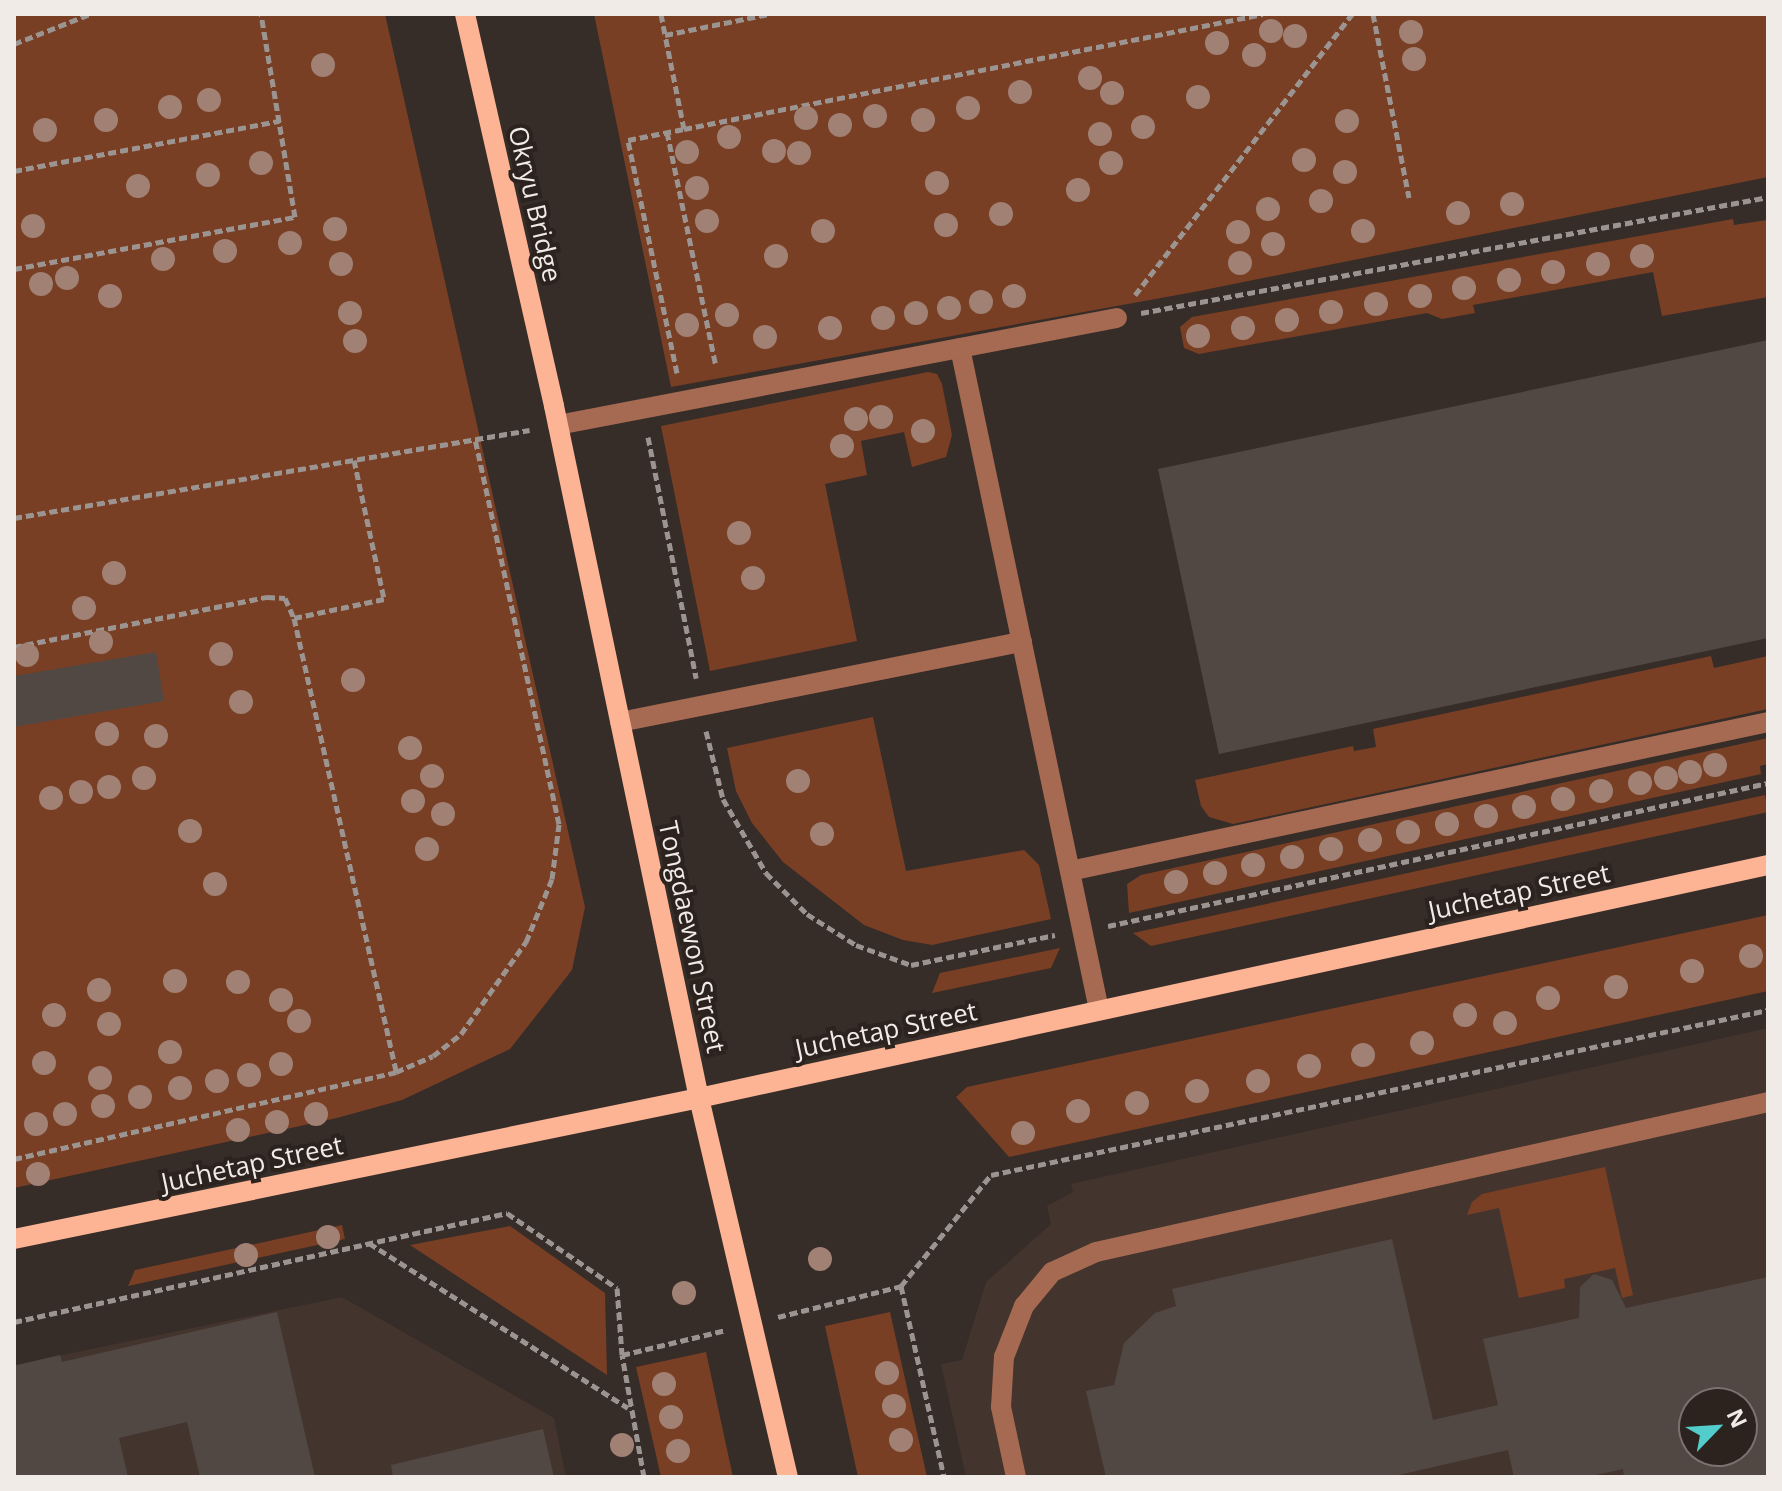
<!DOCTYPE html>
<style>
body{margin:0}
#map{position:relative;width:1782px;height:1491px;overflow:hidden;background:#362c28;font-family:"Open Sans",sans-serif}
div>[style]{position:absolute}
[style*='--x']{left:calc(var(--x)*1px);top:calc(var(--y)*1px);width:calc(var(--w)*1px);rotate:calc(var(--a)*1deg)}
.built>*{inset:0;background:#43342d}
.green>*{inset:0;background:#793f25}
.building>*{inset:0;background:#524843}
.path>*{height:5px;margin-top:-2.5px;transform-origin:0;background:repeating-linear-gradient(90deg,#9b9490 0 8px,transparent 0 12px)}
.minor>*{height:20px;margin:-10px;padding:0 10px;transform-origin:10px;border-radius:10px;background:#a56a51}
.major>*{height:20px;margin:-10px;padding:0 10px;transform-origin:10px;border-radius:10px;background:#fdb495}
.trees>*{width:24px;height:24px;margin:-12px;border-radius:50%;background:#a18174}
span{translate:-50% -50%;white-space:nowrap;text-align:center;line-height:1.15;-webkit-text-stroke:8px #2c221e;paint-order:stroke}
.street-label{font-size:26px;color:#f1ebe8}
.frame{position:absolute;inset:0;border:16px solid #f1ebe8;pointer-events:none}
.north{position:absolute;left:1678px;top:1387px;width:80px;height:80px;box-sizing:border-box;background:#2c221e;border:2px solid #7b726f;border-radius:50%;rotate:65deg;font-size:22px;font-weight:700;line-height:32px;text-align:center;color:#f1ebe8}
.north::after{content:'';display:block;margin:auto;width:28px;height:36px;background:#53cdcb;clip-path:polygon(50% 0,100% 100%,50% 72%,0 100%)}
</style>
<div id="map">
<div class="built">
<div style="clip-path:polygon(evenodd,1768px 1028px,1768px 1477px,966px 1477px,941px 1364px,962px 1360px,986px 1282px,1051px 1224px,1047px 1206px,1073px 1192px,1071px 1184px,1768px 1028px,1694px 1403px,1742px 1403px,1742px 1451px,1694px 1451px,1694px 1403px)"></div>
<div style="clip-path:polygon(342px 1297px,554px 1418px,566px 1477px,14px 1477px,14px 1365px)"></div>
</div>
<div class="green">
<div style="clip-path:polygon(14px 14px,385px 14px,585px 907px,572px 970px,510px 1049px,402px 1100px,337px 1118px,14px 1188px)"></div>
<div style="clip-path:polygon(594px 14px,1768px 14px,1768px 177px,1194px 292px,671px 387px)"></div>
<div style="clip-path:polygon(1733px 219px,1734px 225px,1767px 220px,1768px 297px,1662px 316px,1653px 272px,1473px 305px,1475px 313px,1442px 319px,1427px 313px,1199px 354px,1184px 348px,1180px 327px,1192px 317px)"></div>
<div style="clip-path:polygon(928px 372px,937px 374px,942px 384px,952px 435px,946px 457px,912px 467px,904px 432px,861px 441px,867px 475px,825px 484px,857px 641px,710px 671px,661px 426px)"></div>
<div style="clip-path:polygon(1711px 656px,1714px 668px,1768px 656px,1768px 709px,1233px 824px,1209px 817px,1201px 806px,1195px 780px,1353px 746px,1354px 751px,1376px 747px,1373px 729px)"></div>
<div style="clip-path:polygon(873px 717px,906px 871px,1024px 850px,1039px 865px,1051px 919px,932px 945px,903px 940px,864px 925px,783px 862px,752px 823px,736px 791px,727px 748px)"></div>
<div style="clip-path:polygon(1768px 738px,1768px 764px,1760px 766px,1761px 774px,1129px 913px,1127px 884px,1141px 875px)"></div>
<div style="clip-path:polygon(1765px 795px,1768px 812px,1151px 946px,1133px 933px)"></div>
<div style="clip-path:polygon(1768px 915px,1768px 991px,1009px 1157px,956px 1097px,967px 1087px)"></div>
<div style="clip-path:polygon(1060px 948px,1051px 968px,932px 993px,940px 973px)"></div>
<div style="clip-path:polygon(1605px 1167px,1633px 1295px,1622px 1298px,1615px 1268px,1564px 1279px,1565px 1288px,1519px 1298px,1499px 1208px,1467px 1215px,1472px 1202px,1482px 1194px)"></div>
<div style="clip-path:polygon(342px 1225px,345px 1239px,128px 1286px,135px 1270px)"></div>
<div style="clip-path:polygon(510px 1226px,605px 1293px,607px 1375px,410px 1245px)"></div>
<div style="clip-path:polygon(890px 1312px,927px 1477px,858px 1477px,825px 1326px)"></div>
<div style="clip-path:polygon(706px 1352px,733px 1477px,661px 1477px,636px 1367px)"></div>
</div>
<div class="building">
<div style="clip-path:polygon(1768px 340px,1768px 638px,1219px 754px,1158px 469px)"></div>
<div style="clip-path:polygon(156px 652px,164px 701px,14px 727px,14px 676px)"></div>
<div style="clip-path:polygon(evenodd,1392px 1239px,1433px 1420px,1498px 1405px,1483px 1339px,1579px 1318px,1580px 1287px,1594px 1274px,1612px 1280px,1626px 1308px,1768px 1277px,1768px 1477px,1624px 1477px,1623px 1469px,1587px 1477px,1514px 1477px,1508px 1450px,1390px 1477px,1106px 1477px,1086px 1391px,1114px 1385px,1124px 1343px,1155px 1313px,1176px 1306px,1172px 1289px,1392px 1239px,1694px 1403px,1742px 1403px,1742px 1451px,1694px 1451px,1694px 1403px)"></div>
<div style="clip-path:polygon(277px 1312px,315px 1477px,200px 1477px,187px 1422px,119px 1438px,128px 1477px,14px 1477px,14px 1366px,60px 1355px,62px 1362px)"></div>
<div style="clip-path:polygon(543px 1429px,554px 1477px,393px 1477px,391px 1465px)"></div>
</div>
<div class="path">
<div style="--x:661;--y:14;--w:21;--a:79"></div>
<div style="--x:1373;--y:14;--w:187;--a:78.9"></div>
<div style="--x:14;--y:44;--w:82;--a:-21.5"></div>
<div style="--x:684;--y:129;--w:590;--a:-11.23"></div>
<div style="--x:667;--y:132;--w:239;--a:78.2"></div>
<div style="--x:14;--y:171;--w:270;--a:-10.7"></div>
<div style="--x:14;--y:269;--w:286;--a:-10.5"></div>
<div style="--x:295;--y:217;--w:206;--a:-99.5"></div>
<div style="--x:1135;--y:295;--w:355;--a:-52.3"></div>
<div style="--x:1141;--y:313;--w:638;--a:-10.48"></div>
<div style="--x:677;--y:373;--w:238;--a:-101.9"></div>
<div style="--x:628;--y:140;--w:57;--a:-11.1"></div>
<div style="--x:684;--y:129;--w:96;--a:-101.4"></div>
<div style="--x:665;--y:35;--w:106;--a:-11.4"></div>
<div style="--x:648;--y:437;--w:246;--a:78.7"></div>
<div style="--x:354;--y:460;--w:142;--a:77.8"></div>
<div style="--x:384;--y:599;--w:92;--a:168.1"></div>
<div style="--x:294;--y:618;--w:465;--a:77.3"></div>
<div style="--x:14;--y:518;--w:523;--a:-9.68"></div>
<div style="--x:14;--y:647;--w:258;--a:-11.2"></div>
<div style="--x:267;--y:597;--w:18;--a:3"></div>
<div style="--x:285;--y:598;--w:22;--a:66"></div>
<div style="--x:706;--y:731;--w:70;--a:76"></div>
<div style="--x:723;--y:799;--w:86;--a:59.8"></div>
<div style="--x:766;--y:873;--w:58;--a:45"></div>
<div style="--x:807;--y:914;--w:58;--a:32.3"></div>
<div style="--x:856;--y:945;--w:59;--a:20"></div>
<div style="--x:911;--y:965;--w:147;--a:-11.8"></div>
<div style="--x:1108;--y:926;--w:675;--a:-12.23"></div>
<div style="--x:14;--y:1159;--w:392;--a:-12.8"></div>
<div style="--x:396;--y:1072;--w:40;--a:-23.4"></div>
<div style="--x:433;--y:1056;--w:36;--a:-38"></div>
<div style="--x:461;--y:1034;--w:113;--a:-54.8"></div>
<div style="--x:526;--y:942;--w:68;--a:-67.6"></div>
<div style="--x:552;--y:879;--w:55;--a:-82.7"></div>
<div style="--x:559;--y:824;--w:394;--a:-102.3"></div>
<div style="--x:369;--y:1243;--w:307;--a:32.5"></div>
<div style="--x:901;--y:1286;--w:143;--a:-51"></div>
<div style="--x:991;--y:1175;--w:794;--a:-11.99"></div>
<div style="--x:778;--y:1317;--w:127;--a:-14.1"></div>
<div style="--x:901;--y:1286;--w:196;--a:77.3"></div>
<div style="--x:14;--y:1322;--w:505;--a:-12.47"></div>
<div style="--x:507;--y:1213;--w:133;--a:34.3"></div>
<div style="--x:617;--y:1288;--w:67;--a:85.7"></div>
<div style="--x:644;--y:1477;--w:124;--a:-100.2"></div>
<div style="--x:622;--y:1355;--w:107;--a:-13.5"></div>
</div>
<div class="minor">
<div style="--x:960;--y:348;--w:676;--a:78.14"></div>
<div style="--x:558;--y:425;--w:569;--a:-10.84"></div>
<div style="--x:620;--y:722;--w:410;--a:-11.3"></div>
<div style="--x:1070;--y:871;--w:714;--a:-12.05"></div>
<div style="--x:1016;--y:1477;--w:72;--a:-102.1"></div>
<div style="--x:1001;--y:1407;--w:50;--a:-86.6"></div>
<div style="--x:1004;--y:1357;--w:55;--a:-68.6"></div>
<div style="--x:1024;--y:1306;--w:44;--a:-50.5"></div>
<div style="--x:1052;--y:1272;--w:48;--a:-24.4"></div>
<div style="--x:1096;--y:1252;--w:689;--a:-12.58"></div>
</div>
<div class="major">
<div style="--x:465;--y:14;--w:402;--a:77.2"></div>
<div style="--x:554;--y:406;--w:707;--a:78.17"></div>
<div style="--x:699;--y:1098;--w:389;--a:76.8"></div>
<div style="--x:14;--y:1239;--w:699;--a:-11.63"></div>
<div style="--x:699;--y:1098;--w:1094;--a:-12.3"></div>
</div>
<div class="trees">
<div style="left:1271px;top:31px"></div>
<div style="left:1411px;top:32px"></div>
<div style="left:1295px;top:36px"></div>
<div style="left:1217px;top:43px"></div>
<div style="left:1254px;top:55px"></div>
<div style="left:1414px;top:59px"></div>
<div style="left:323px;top:65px"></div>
<div style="left:1090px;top:78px"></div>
<div style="left:1020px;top:92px"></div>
<div style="left:1112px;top:93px"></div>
<div style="left:1198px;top:97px"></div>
<div style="left:209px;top:100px"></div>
<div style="left:170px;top:107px"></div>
<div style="left:968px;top:108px"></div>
<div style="left:875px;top:116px"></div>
<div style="left:806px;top:118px"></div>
<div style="left:106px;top:120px"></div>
<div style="left:923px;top:120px"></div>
<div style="left:1347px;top:121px"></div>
<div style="left:840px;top:125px"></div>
<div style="left:1143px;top:127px"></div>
<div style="left:45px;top:130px"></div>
<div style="left:1100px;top:134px"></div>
<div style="left:729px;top:137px"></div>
<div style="left:774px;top:151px"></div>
<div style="left:687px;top:152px"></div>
<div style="left:799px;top:153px"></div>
<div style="left:1304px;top:160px"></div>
<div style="left:261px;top:163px"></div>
<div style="left:1111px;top:163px"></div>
<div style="left:1345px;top:172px"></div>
<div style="left:208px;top:175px"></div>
<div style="left:937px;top:183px"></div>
<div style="left:138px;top:186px"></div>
<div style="left:697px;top:188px"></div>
<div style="left:1078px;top:190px"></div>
<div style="left:1321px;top:201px"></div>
<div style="left:1512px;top:204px"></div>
<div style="left:1268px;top:209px"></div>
<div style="left:1458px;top:213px"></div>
<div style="left:1001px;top:214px"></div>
<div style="left:707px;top:221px"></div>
<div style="left:946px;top:225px"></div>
<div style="left:33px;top:226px"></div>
<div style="left:335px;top:229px"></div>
<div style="left:823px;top:231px"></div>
<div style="left:1363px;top:231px"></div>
<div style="left:1238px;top:232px"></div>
<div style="left:290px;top:243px"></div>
<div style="left:1273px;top:244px"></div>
<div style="left:225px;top:251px"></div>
<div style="left:776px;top:256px"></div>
<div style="left:1642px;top:256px"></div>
<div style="left:163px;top:259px"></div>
<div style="left:1240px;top:263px"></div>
<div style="left:341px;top:264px"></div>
<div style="left:1598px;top:264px"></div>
<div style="left:1553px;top:272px"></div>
<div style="left:67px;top:278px"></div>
<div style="left:1509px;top:280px"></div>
<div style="left:41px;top:284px"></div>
<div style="left:1464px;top:288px"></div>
<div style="left:110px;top:296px"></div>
<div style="left:1014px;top:296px"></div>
<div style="left:1420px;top:296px"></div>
<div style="left:981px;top:302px"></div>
<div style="left:1376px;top:304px"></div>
<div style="left:949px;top:308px"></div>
<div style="left:1331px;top:312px"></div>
<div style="left:350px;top:313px"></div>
<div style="left:916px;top:313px"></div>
<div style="left:727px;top:315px"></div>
<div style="left:883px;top:318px"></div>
<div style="left:1287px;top:320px"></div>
<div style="left:687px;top:325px"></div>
<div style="left:830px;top:328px"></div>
<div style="left:1243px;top:328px"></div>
<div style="left:1198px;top:336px"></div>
<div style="left:765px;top:337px"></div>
<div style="left:355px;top:341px"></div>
<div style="left:881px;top:417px"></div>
<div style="left:856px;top:419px"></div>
<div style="left:923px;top:431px"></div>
<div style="left:842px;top:446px"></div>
<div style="left:739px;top:533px"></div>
<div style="left:114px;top:573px"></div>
<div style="left:753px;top:578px"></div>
<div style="left:84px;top:608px"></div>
<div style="left:101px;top:642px"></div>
<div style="left:221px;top:654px"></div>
<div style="left:27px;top:655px"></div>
<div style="left:353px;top:680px"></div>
<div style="left:241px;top:702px"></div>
<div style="left:107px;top:734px"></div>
<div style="left:156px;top:736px"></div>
<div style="left:410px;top:748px"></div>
<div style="left:1715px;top:765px"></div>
<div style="left:1690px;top:772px"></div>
<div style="left:432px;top:776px"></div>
<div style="left:144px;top:778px"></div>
<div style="left:1666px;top:778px"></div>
<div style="left:798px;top:781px"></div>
<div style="left:1640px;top:783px"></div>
<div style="left:109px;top:787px"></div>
<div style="left:1601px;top:791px"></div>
<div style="left:81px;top:792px"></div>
<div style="left:51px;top:798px"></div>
<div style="left:1563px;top:799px"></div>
<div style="left:413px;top:801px"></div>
<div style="left:1524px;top:807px"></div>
<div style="left:443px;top:814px"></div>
<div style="left:1486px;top:816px"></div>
<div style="left:1447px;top:824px"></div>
<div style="left:190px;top:831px"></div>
<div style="left:1408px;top:832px"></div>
<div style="left:822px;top:834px"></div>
<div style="left:1370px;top:840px"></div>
<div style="left:427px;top:849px"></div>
<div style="left:1331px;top:849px"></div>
<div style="left:1292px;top:857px"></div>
<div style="left:1253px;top:865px"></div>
<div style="left:1215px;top:873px"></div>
<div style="left:1176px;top:882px"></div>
<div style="left:215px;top:884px"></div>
<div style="left:1751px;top:956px"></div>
<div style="left:1692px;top:971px"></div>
<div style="left:175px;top:981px"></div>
<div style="left:238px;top:982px"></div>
<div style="left:1616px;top:987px"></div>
<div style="left:99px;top:990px"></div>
<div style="left:1548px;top:998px"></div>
<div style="left:281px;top:1000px"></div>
<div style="left:54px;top:1015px"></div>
<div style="left:1465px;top:1015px"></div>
<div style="left:299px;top:1021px"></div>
<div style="left:1505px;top:1023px"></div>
<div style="left:109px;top:1024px"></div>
<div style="left:1422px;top:1043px"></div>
<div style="left:170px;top:1052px"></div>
<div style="left:1363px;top:1055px"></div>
<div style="left:44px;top:1063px"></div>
<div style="left:281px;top:1064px"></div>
<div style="left:1309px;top:1066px"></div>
<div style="left:249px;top:1075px"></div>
<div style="left:100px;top:1078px"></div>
<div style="left:217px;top:1081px"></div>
<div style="left:1258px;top:1081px"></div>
<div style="left:180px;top:1088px"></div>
<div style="left:1197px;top:1091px"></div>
<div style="left:140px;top:1097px"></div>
<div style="left:1137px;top:1103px"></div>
<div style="left:103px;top:1106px"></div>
<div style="left:1078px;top:1111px"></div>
<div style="left:65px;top:1114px"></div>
<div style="left:316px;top:1114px"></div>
<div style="left:277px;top:1122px"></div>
<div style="left:36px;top:1124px"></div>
<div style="left:238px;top:1130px"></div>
<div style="left:1023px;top:1133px"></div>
<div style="left:38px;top:1174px"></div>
<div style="left:328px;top:1237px"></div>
<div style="left:246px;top:1255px"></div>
<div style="left:820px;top:1259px"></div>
<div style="left:684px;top:1293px"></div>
<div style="left:887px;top:1373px"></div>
<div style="left:664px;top:1384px"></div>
<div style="left:894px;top:1406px"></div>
<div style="left:671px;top:1417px"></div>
<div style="left:901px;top:1440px"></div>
<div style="left:622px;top:1445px"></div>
<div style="left:678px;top:1451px"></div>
</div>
<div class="street-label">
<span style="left:535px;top:204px;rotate:77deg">Okryu Bridge</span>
<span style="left:1519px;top:892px;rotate:-12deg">Juchetap Street</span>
<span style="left:692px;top:937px;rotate:78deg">Tongdaewon Street</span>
<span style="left:886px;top:1030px;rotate:-12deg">Juchetap Street</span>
<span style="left:252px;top:1164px;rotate:-12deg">Juchetap Street</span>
</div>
<div class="frame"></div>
<div class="north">N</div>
</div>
